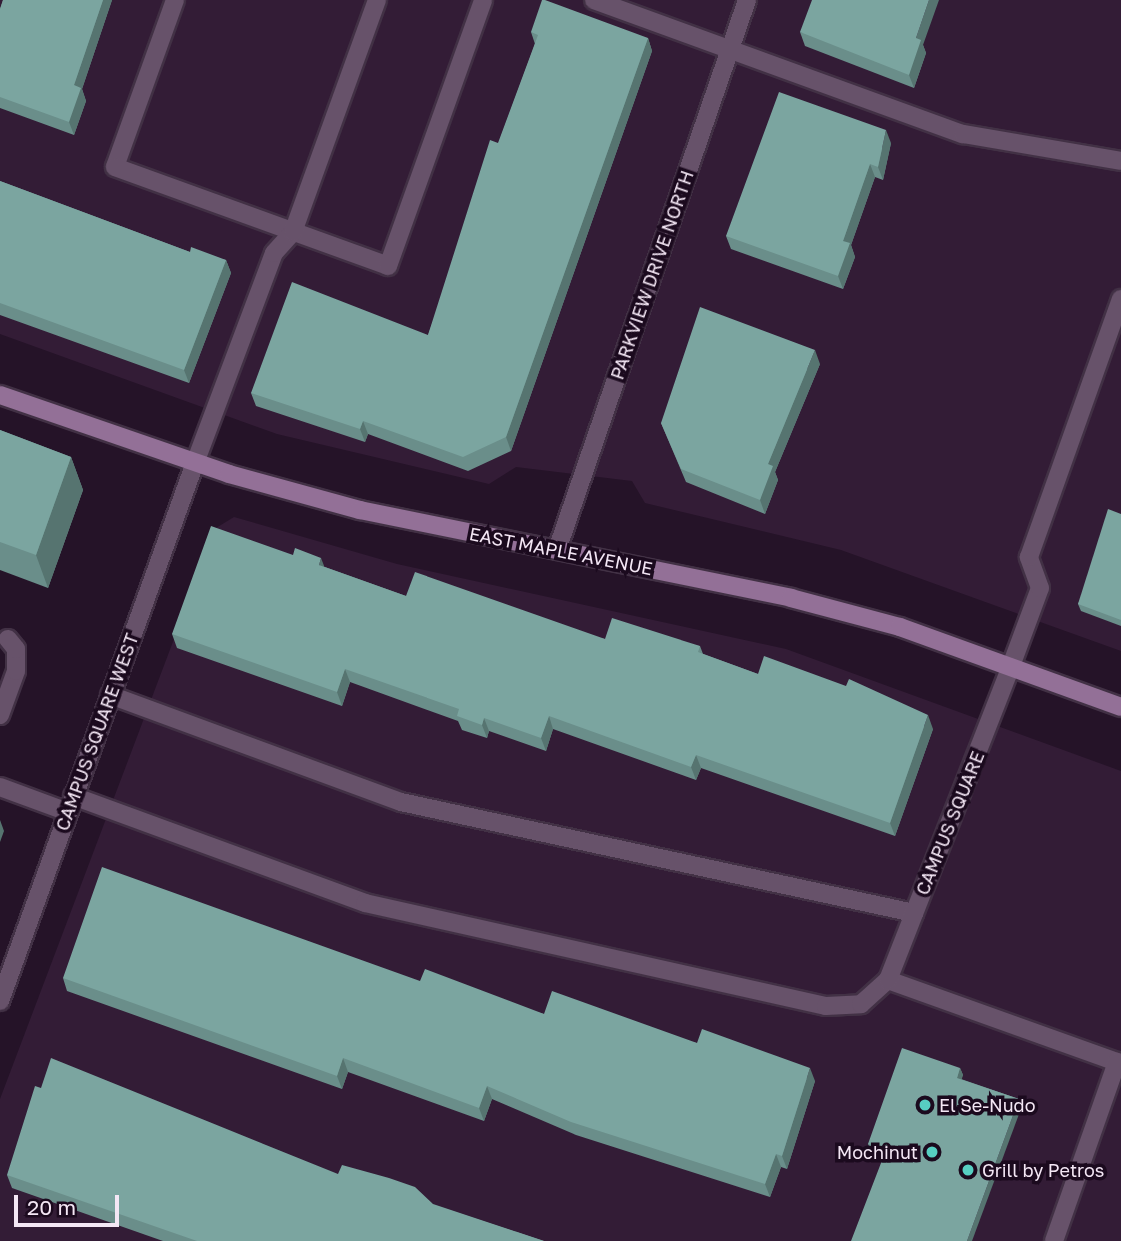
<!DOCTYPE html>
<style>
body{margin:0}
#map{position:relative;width:1121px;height:1241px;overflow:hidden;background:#251328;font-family:"Golos Text",sans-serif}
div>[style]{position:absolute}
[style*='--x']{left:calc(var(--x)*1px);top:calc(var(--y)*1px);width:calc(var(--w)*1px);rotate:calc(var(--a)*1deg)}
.built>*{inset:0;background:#331c36}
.roads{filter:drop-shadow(2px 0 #423145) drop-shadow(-2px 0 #423145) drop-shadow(0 2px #423145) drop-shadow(0 -2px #423145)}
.lane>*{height:18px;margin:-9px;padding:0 9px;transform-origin:9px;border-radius:9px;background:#67526a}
.street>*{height:18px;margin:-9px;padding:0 9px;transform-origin:9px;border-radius:9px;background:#67526a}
.secondary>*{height:18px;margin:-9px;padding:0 9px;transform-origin:9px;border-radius:9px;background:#937097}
.wall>*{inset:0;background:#6a8e8a}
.shaded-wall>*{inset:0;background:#567470}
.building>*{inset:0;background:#7ba5a0}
.dots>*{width:19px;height:19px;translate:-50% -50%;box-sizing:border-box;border:4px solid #1b0a1e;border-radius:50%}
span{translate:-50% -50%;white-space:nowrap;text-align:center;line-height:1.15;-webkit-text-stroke:7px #1b0a1e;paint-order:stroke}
.street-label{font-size:18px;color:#f4e7f5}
.poi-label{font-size:18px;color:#f4e7f5}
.left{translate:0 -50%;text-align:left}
.right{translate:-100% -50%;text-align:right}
.scale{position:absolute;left:14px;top:1195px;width:105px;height:32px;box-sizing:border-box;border:4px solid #f4e7f5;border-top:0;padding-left:9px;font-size:21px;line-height:24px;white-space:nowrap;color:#f4e7f5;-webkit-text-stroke:5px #1b0a1e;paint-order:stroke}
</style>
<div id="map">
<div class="built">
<div style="clip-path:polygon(0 0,1121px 0,1121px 651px,841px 550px,645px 503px,632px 481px,516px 467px,489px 484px,277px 434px,0 334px)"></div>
<div style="clip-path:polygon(234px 517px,397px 564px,786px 649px,1121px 771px,1121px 1241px,0 1241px,0 1099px,216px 528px)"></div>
</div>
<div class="roads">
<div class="lane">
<div style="--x:175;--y:0;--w:177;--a:109.8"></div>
<div style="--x:115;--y:167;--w:290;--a:19.9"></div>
<div style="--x:388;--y:266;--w:282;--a:-70.3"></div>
<div style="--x:594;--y:0;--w:393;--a:20"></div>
<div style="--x:963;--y:134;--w:160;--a:9.7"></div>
<div style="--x:195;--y:463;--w:224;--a:-69.4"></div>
<div style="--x:274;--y:253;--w:28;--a:-48"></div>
<div style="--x:293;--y:232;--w:247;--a:-70.1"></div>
<div style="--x:1011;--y:666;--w:83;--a:-69.6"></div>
<div style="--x:1040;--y:588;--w:33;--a:-110"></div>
<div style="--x:1029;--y:557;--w:274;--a:-70.4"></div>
<div style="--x:110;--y:695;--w:310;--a:20.2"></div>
<div style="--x:401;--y:802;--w:525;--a:12.21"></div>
<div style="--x:0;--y:715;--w:47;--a:-70"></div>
<div style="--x:16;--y:671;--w:22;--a:-90"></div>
<div style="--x:16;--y:649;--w:13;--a:-129"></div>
<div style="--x:0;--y:787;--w:72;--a:20.2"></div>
<div style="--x:73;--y:796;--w:311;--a:20.1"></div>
<div style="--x:365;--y:903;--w:472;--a:12.6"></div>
<div style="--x:826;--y:1006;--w:35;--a:-3"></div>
<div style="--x:861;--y:1004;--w:36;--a:-42"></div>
<div style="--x:888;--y:980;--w:243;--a:19.7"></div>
<div style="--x:1117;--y:1062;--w:190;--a:109.4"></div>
</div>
<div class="street">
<div style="--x:557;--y:550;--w:582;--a:-70.94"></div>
<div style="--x:888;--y:980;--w:337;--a:-68.6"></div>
<div style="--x:0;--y:1001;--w:572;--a:-70.08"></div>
</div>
<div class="secondary">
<div style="--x:0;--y:395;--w:242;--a:19"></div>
<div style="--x:229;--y:474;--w:136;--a:15.4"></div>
<div style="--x:360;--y:510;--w:440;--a:11.5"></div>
<div style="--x:791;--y:598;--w:113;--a:14.9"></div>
<div style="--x:900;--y:627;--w:235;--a:19.9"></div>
</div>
</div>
<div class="wall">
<div style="clip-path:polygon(3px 0,112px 0,82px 89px,86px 101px,74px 135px,0 108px,0 9px)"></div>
<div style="clip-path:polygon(531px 32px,648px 38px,652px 51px,511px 451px,468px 471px,368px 434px,365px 442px,256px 406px,251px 393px,428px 335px,535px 44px)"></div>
<div style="clip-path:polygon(800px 32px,923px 45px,926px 53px,914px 88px,805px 46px)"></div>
<div style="clip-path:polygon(891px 143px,883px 180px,875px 177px,851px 245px,855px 257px,843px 289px,731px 249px,726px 236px)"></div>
<div style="clip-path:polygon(0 181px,190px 252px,226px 260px,231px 273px,189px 383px,0 315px)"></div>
<div style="clip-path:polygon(820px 364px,775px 472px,778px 480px,765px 514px,686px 482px,661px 423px)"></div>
<div style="clip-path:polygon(0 430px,71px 457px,83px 490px,48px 588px,0 570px)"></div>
<div style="clip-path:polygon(1121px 514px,1121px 626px,1081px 611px,1078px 604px)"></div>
<div style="clip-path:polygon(325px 567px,406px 596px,605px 639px,700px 646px,703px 654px,758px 674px,933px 729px,895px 836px,701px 768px,696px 780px,553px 729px,546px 751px,489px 731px,487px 738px,462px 730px,458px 721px,350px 682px,342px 706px,177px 648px,172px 634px)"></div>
<div style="clip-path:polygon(63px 978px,420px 981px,544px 1014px,697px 1043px,815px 1081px,787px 1169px,781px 1167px,770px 1197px,576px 1135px,492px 1099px,484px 1121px,348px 1072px,342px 1089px,67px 991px)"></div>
<div style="clip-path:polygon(960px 1068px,963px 1075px,961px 1079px,1019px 1099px,1022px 1106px,884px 1155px,871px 1151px,868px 1144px)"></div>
<div style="clip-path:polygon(338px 1174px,544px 1241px,163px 1241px,12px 1188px,7px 1175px)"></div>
</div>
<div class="shaded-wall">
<div style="clip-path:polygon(103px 0,112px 0,82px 89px,86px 101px,74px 135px,69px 122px,74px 85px)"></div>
<div style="clip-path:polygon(929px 0,939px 0,923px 45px,926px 53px,914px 88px,909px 75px,916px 38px)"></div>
<div style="clip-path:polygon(648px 38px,652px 51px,511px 451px,506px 437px)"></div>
<div style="clip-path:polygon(886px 130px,891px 143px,883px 180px,878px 167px)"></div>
<div style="clip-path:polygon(870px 164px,875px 177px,851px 245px,855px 257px,843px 289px,838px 276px,843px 241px)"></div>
<div style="clip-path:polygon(226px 260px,231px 273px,189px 383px,184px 370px)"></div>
<div style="clip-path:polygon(815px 350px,820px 364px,775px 472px,778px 480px,765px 514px,760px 500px,768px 464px)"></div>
<div style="clip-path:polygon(363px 421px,368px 434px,365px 442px,360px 429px)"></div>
<div style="clip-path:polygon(71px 457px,83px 490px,48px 588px,36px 555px)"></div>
<div style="clip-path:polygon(321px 558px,326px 571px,319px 565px)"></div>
<div style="clip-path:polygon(345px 669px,350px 682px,342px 706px,337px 692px)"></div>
<div style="clip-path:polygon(928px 715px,933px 729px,895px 836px,890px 823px)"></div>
<div style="clip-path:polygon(549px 716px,553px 729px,546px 751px,541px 738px)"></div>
<div style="clip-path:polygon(484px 718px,489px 731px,487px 738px,482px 725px)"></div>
<div style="clip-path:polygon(696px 755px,701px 768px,696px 780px,691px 767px)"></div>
<div style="clip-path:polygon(0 820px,4px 831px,0 842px)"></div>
<div style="clip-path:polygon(343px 1058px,348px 1072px,342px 1089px,337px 1076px)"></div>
<div style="clip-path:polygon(810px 1068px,815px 1081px,787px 1169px,782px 1156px)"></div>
<div style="clip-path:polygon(960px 1068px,963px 1075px,960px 1085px,957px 1078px)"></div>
<div style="clip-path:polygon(487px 1086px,492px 1099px,484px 1121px,479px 1108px)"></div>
<div style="clip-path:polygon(1019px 1099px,1022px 1106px,972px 1241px,967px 1241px)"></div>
<div style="clip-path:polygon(776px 1154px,781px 1167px,770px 1197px,765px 1184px)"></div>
</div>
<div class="building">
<div style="clip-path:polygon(3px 0,103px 0,74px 85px,81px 88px,69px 122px,0 97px,0 9px)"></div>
<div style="clip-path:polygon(542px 0,545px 0,648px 38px,506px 437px,463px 457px,363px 421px,360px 429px,251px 393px,292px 282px,428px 335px,490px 140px,498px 143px,538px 35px,531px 32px)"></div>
<div style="clip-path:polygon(812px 0,929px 0,916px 38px,921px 40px,909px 75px,800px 32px)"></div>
<div style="clip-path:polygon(779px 92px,886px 130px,878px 167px,870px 164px,843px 241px,850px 243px,838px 276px,726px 236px)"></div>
<div style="clip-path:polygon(0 181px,190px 252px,191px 247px,226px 260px,184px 370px,0 303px)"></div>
<div style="clip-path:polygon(700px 307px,815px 350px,768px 464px,773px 466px,760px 500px,681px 469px,661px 423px)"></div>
<div style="clip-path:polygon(0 430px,71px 457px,36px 555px,0 542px)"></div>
<div style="clip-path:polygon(1108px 509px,1121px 514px,1121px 620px,1078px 604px)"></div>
<div style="clip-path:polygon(211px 526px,293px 555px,295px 548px,321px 558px,319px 565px,406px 596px,415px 572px,605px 639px,612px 618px,700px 646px,698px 652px,758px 674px,764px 656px,846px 686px,849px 679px,928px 715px,890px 823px,696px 755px,691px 767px,549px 716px,541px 738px,484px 718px,482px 725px,457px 716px,459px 709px,345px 669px,337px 692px,172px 634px)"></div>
<div style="clip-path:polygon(102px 867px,420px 981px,425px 969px,544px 1014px,552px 991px,697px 1043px,702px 1029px,810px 1068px,782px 1156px,776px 1154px,765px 1184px,571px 1122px,487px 1086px,479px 1108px,343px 1058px,337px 1076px,63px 978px)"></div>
<div style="clip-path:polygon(902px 1048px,960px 1068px,957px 1078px,1019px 1099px,967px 1241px,851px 1241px,886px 1150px,868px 1144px)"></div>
<div style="clip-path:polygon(51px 1058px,338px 1174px,342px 1165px,389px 1178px,415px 1187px,433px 1204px,544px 1241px,197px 1241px,7px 1175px,35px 1086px,41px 1088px)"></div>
</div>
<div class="dots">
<div style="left:925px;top:1105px;background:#57cec2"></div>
<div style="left:932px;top:1152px;background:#57cec2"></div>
<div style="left:968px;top:1170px;background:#57cec2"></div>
</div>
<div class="street-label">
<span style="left:652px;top:275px;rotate:-71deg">PARKVIEW DRIVE NORTH</span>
<span style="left:561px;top:551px;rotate:11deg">EAST MAPLE AVENUE</span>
<span style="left:97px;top:732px;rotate:-70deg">CAMPUS SQUARE WEST</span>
<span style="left:950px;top:823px;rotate:-68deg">CAMPUS SQUARE</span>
</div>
<div class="poi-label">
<span class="left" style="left:939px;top:1105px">El Se-Nudo</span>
<span class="right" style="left:918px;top:1152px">Mochinut</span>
<span class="left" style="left:982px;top:1170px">Grill by Petros</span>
</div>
<div class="scale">20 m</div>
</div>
